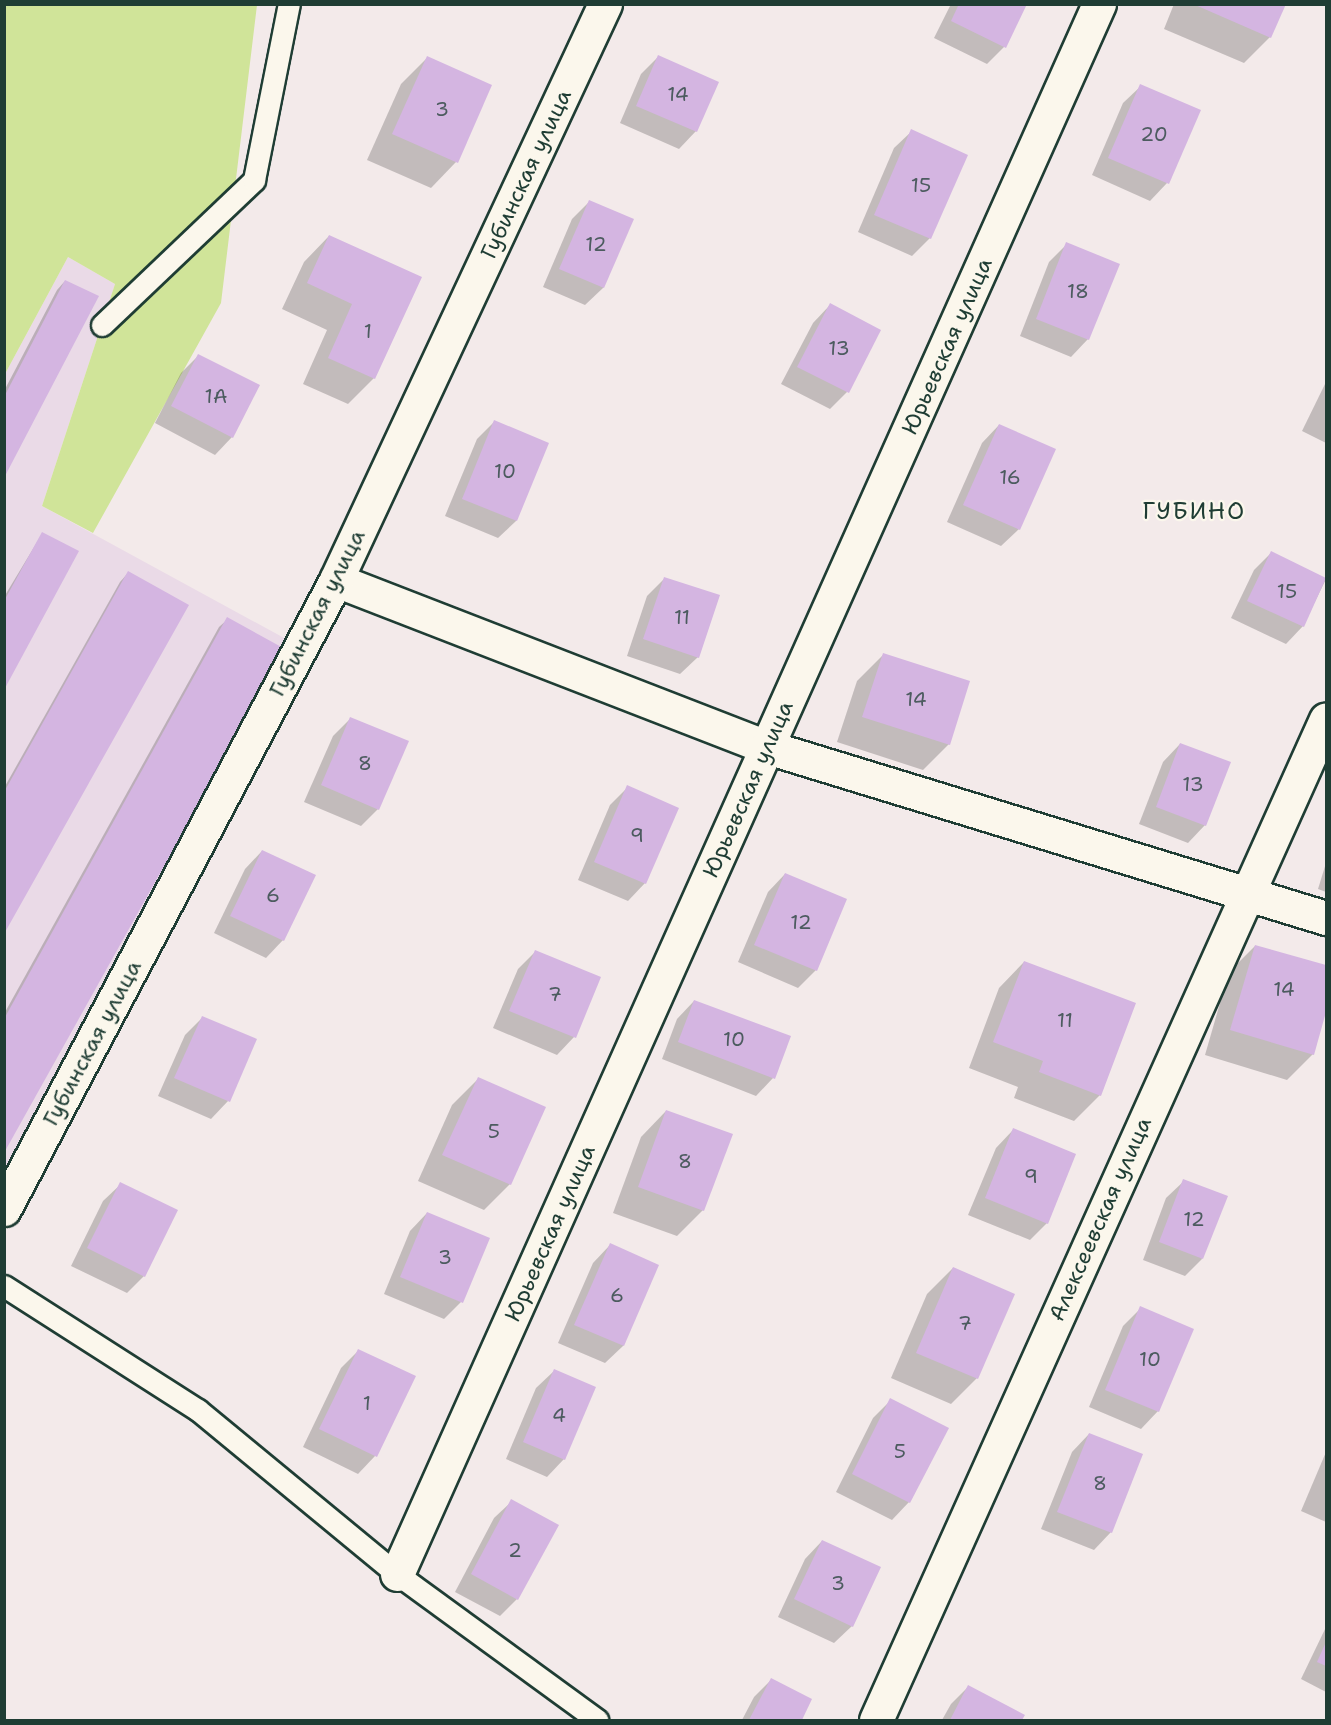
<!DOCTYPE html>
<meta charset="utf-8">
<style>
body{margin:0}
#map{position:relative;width:1331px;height:1725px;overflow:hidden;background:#f3eaea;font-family:"Shantell Sans",sans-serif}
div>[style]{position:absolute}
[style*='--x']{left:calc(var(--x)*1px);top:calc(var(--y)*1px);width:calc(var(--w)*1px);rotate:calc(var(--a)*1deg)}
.built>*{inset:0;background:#eadae7}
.green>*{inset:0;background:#d0e499}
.shadow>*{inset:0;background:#0003}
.building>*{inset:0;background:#d4b5e1}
.roads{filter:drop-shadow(2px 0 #1f3d34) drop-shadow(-2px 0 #1f3d34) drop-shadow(0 2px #1f3d34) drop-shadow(0 -2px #1f3d34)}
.lane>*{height:21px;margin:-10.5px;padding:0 10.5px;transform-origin:10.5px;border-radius:10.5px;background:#fbf7ec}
.street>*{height:33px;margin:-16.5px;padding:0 16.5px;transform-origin:16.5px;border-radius:16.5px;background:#fbf7ec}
span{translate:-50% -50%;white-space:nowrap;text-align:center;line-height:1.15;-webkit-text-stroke:4.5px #fbf7ec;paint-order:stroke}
.number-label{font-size:20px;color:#4c5b5f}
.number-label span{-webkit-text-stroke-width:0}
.street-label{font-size:22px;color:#1f3d34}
.neighbourhood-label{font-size:24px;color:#1f3d34;letter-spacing:1.5px}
.frame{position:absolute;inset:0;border:6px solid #1f3d34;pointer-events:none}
</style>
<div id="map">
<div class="built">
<div style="clip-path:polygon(68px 257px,115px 284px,42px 506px,297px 645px,5px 1224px,5px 374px)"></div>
</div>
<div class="green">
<div style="clip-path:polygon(5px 5px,257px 5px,221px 303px,93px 533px,42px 506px,115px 284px,68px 257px,5px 374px)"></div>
</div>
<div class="shadow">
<div style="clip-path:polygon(951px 4px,1025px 4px,1004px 47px,987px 64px,934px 38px)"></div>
<div style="clip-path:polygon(1174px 4px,1284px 4px,1270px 37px,1244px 63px,1164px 29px)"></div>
<div style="clip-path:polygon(658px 57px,696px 131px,679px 149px,620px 123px,641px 74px)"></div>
<div style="clip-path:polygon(427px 58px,456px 162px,431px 188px,367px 160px,401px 84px)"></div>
<div style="clip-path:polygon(1141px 86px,1199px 111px,1167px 183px,1150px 201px,1092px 175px,1123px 103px)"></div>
<div style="clip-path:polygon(912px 131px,966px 155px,930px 238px,912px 256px,858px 232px,894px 148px)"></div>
<div style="clip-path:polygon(589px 202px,632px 220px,603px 288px,585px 305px,543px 287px,572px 219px)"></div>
<div style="clip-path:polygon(329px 236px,420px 277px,374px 378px,348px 404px,303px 384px,327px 330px,282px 309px,304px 262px)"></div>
<div style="clip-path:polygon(1067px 244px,1088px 339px,1071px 357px,1020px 336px,1049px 262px)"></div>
<div style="clip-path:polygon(65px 281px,4px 474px,4px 391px,57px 290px)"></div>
<div style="clip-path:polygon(830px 305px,847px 392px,830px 409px,781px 384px,813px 323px)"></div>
<div style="clip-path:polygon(198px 356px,232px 437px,215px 455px,155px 423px,181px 373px)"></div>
<div style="clip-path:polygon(1326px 382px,1326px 443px,1302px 431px)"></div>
<div style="clip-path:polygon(494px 422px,547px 443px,516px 521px,498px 538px,445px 516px,477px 439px)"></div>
<div style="clip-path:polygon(999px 425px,1019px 529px,1001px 546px,947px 522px,982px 443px)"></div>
<div style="clip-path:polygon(42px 534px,4px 687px,4px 597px)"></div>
<div style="clip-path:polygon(1271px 553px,1326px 579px,1303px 626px,1286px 644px,1231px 618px,1254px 570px)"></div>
<div style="clip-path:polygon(128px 573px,4px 931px,4px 788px,120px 582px)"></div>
<div style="clip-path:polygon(665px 578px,698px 657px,680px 674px,627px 656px,647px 596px)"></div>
<div style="clip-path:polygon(228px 619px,4px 1150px,4px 1014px,219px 627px)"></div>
<div style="clip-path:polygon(883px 655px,949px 744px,923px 770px,837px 742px,857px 681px)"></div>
<div style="clip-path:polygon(351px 718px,378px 809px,361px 826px,304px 802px,333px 736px)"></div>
<div style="clip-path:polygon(1180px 744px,1205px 825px,1188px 843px,1139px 824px,1163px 762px)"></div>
<div style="clip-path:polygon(628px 787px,645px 883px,628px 901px,578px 880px,610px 805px)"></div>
<div style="clip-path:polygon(262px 851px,283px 940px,266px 958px,214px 933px,245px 869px)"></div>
<div style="clip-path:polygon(1326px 863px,1326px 892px,1318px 889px)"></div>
<div style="clip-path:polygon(785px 874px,816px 970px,798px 988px,738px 962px,768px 892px)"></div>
<div style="clip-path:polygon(1255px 946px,1326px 967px,1326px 1007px,1313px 1054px,1287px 1080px,1205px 1055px,1229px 972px)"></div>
<div style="clip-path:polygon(535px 952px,599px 978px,574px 1037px,557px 1055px,493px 1028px,518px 969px)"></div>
<div style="clip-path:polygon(1024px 962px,1100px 1095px,1074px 1121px,1014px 1098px,1018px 1087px,969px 1068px,999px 988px)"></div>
<div style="clip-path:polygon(694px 1001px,773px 1078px,756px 1096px,662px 1059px,677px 1019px)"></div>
<div style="clip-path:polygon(202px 1018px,228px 1101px,211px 1119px,158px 1096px,185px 1035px)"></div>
<div style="clip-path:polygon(478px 1079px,510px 1184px,484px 1210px,418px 1181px,452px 1105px)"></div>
<div style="clip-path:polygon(666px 1111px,703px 1210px,677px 1236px,613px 1213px,641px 1137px)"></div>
<div style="clip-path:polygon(1013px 1130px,1047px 1223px,1030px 1240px,968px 1215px,996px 1148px)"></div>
<div style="clip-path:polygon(1184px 1181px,1202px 1259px,1185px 1276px,1143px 1260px,1166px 1198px)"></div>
<div style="clip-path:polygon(121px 1184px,144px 1276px,127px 1293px,71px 1266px,103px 1201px)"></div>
<div style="clip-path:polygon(427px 1213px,461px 1302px,444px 1319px,384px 1294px,410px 1231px)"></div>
<div style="clip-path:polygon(610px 1245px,657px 1265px,623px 1346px,605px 1363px,558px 1343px,593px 1263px)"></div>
<div style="clip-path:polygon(953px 1268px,977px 1378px,951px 1404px,891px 1378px,927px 1294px)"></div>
<div style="clip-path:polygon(1141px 1308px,1158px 1411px,1141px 1429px,1089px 1407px,1123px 1326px)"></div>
<div style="clip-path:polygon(359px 1350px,375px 1456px,358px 1474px,303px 1447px,341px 1368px)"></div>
<div style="clip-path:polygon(554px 1371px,564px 1459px,547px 1477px,506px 1459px,536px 1388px)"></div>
<div style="clip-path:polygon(891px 1400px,909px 1502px,892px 1520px,836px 1492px,873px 1418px)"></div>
<div style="clip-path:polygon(1089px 1434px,1111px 1532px,1094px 1550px,1041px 1529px,1072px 1452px)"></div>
<div style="clip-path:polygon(1326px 1452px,1326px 1522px,1301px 1511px)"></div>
<div style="clip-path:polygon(512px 1501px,517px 1599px,500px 1616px,455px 1592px,494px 1518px)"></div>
<div style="clip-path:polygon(822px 1541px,852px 1626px,834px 1643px,778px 1617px,805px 1559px)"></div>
<div style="clip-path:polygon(1326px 1627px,1326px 1692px,1301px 1679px)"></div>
<div style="clip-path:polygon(771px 1680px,810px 1699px,800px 1720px,742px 1720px,754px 1697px)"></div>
<div style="clip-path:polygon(968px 1687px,1023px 1715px,1021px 1720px,942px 1720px,951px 1704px)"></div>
</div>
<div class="building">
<div style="clip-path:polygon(959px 4px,1027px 4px,1006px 48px,951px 21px)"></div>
<div style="clip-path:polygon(1193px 4px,1286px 4px,1271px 38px)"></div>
<div style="clip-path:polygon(658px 55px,719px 82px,697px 132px,636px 106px)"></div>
<div style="clip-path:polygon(427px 56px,492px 85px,458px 163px,392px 134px)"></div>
<div style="clip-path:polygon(1140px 84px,1201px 110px,1169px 184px,1108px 158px)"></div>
<div style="clip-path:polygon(911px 129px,968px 155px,931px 239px,874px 215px)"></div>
<div style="clip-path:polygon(589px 200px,634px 219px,604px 288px,559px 269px)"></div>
<div style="clip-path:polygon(329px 235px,422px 277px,375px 379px,328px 358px,352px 304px,307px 283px)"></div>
<div style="clip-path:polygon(1066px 242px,1120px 264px,1089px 340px,1036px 319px)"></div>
<div style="clip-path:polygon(65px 280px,99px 296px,4px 478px,4px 397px)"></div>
<div style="clip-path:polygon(830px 303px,881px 330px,849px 393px,797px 367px)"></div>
<div style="clip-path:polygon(198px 354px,260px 385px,233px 438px,171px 406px)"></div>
<div style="clip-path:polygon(494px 420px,549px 443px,517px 521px,462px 499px)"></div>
<div style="clip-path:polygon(999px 424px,1056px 449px,1020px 530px,963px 505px)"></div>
<div style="clip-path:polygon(42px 532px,79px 551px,4px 690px,4px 601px)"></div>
<div style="clip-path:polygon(1271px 551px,1326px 578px,1304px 627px,1247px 601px)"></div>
<div style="clip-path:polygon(128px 571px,189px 605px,4px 934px,4px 792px)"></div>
<div style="clip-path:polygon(664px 577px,720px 595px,699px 658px,643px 639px)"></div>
<div style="clip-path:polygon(227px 617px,285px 649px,4px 1153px,4px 1019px)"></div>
<div style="clip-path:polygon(883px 653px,970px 681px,950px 745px,862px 717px)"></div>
<div style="clip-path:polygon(350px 717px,409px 741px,379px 810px,321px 785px)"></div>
<div style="clip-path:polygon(1180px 743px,1231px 762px,1206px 826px,1156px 807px)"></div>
<div style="clip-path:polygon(627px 785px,679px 808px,646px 884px,594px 862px)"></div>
<div style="clip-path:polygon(262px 850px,316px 875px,284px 941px,230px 916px)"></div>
<div style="clip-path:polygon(785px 873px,847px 899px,817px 971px,754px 945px)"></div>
<div style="clip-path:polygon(1255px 945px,1326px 965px,1326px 1012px,1314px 1055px,1230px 1030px)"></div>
<div style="clip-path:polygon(535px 950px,601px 977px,576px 1038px,509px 1011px)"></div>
<div style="clip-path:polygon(1024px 961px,1136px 1003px,1101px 1096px,1039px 1072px,1043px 1061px,993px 1042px)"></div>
<div style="clip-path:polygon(694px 1000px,791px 1036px,775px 1079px,678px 1042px)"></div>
<div style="clip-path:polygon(202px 1016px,257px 1039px,230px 1102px,174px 1078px)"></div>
<div style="clip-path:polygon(478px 1077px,546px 1107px,511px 1185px,442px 1155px)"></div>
<div style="clip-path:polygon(666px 1110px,733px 1134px,704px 1211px,638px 1187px)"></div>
<div style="clip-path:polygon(1013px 1128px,1076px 1154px,1048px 1224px,985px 1198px)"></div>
<div style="clip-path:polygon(1183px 1179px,1228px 1196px,1203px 1259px,1159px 1242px)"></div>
<div style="clip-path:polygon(120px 1182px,178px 1210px,145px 1277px,87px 1248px)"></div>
<div style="clip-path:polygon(427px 1212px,490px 1238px,463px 1303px,400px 1277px)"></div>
<div style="clip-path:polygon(610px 1243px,659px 1265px,624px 1346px,574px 1325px)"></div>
<div style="clip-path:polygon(953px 1267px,1015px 1294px,978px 1379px,916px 1353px)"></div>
<div style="clip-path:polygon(1140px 1306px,1194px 1329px,1159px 1412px,1105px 1390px)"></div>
<div style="clip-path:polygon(358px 1349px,416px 1376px,377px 1457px,319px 1429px)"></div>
<div style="clip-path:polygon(554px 1369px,596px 1387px,565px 1460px,523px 1442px)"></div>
<div style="clip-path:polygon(890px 1398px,949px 1428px,910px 1503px,852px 1474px)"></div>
<div style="clip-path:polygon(1089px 1433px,1143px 1454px,1112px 1533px,1057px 1512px)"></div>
<div style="clip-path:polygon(511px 1499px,559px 1525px,518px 1600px,471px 1574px)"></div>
<div style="clip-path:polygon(822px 1540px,881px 1567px,853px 1627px,794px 1599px)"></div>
<div style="clip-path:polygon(1326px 1642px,1326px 1666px,1317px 1662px)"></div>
<div style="clip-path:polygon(771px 1678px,812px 1699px,802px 1720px,749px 1720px)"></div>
<div style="clip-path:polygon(968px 1685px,1025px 1715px,1022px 1720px,950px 1720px)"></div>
</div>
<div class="roads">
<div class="lane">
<div style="--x:102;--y:325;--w:210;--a:-43.6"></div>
<div style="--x:254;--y:180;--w:179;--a:-78.8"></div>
<div style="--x:4;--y:1286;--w:230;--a:32.6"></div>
<div style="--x:198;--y:1410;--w:258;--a:39.5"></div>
<div style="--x:397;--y:1574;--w:248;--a:36.1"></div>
</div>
<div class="street">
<div style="--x:336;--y:580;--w:462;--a:21.2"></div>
<div style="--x:767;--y:747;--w:585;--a:17.01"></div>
<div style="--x:4;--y:1209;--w:711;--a:-62.17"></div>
<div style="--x:336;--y:580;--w:636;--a:-64.97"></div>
<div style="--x:397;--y:1574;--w:1720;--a:-65.91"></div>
<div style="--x:876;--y:1720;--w:1097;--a:-65.79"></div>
</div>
</div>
<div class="number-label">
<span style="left:678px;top:94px">14</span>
<span style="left:442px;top:109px">3</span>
<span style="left:1154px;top:134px">20</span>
<span style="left:921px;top:185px">15</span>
<span style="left:596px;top:244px">12</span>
<span style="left:1078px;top:291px">18</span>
<span style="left:368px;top:331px">1</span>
<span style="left:839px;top:348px">13</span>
<span style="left:216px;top:396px">1А</span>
<span style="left:505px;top:471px">10</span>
<span style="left:1010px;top:477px">16</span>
<span style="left:1287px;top:591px">15</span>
<span style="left:682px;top:617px">11</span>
<span style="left:916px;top:699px">14</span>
<span style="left:365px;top:763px">8</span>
<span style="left:1193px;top:784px">13</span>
<span style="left:637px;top:835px">9</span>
<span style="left:273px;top:895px">6</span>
<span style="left:801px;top:922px">12</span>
<span style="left:1284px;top:989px">14</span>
<span style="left:555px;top:994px">7</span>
<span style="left:1065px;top:1020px">11</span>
<span style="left:734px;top:1039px">10</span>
<span style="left:494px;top:1131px">5</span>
<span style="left:685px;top:1161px">8</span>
<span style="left:1031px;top:1176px">9</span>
<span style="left:1194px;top:1219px">12</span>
<span style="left:445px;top:1257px">3</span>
<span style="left:617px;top:1295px">6</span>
<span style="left:965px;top:1323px">7</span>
<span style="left:1150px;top:1359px">10</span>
<span style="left:367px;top:1403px">1</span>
<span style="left:559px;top:1415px">4</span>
<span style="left:900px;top:1451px">5</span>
<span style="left:1100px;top:1483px">8</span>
<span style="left:515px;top:1550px">2</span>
<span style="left:838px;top:1583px">3</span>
</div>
<div class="street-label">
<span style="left:526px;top:174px;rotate:-65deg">Губинская улица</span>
<span style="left:947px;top:346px;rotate:-66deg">Юрьевская улица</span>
<span style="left:317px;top:613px;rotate:-63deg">Губинская улица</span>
<span style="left:748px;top:789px;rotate:-66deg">Юрьевская улица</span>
<span style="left:92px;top:1043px;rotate:-62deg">Губинская улица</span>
<span style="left:1100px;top:1219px;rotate:-66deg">Алексеевская улица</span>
<span style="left:550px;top:1233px;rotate:-66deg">Юрьевская улица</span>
</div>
<div class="neighbourhood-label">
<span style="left:1194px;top:512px">ГУБИНО</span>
</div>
<div class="frame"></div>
</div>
